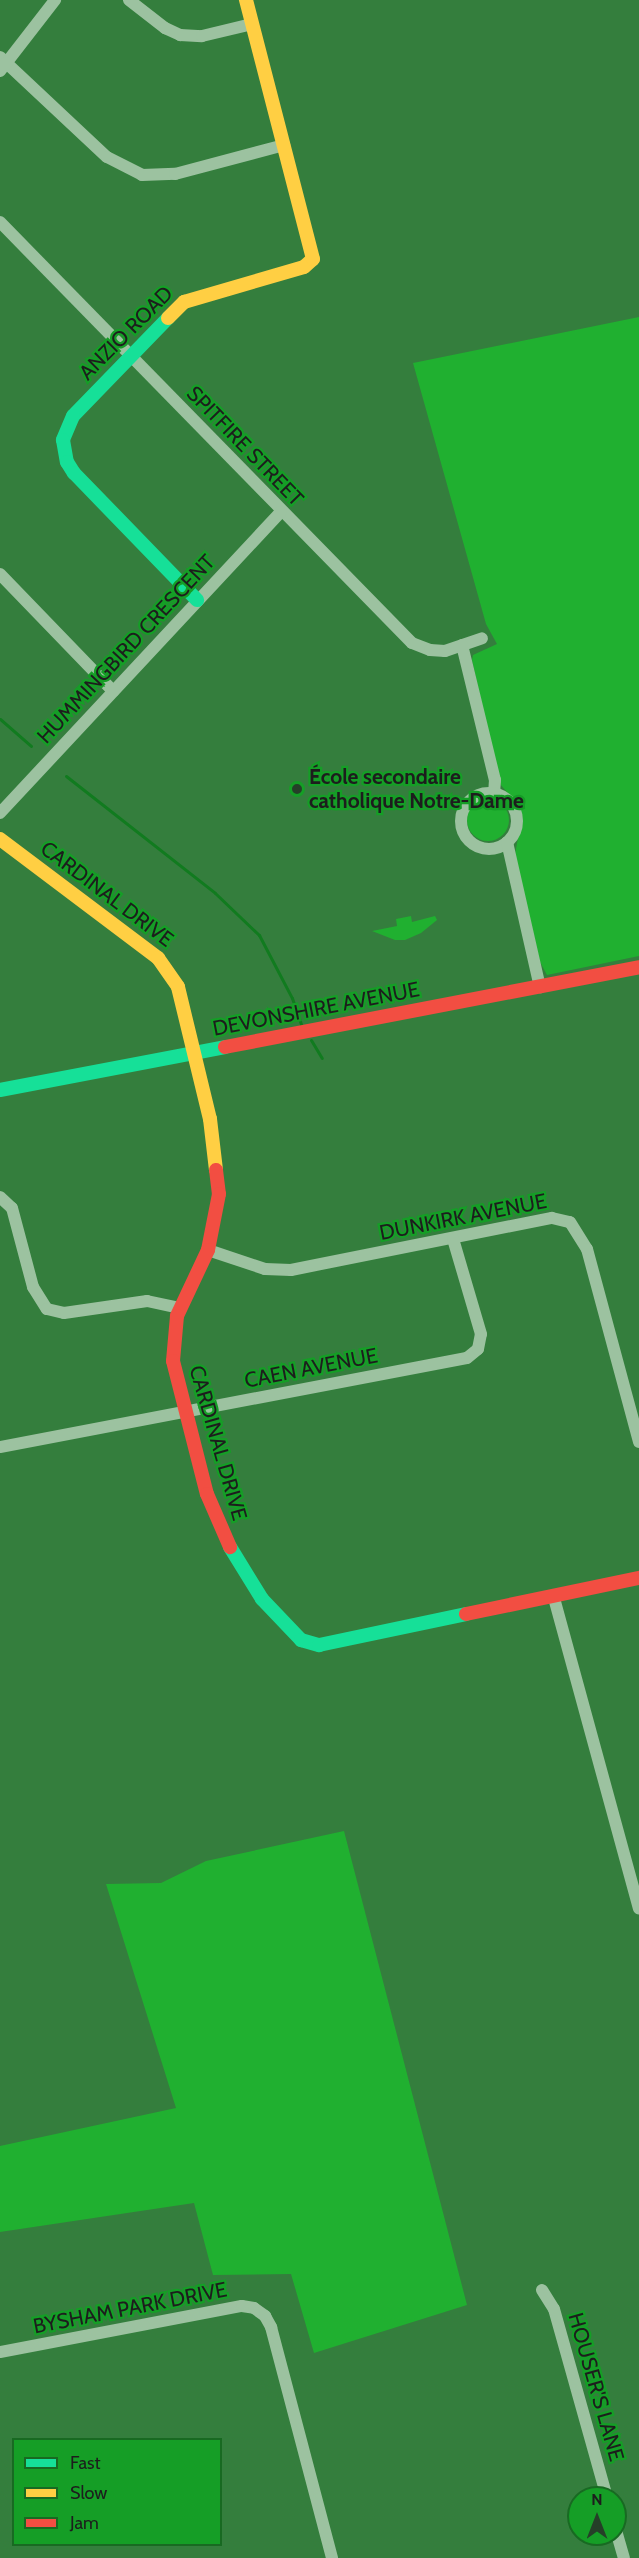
<!DOCTYPE html>
<meta charset="utf-8">
<style>
body{margin:0}
#map{position:relative;width:639px;height:2558px;overflow:hidden;background:#347e3d;font-family:Cabin,sans-serif}
div>[style]{position:absolute}
[style*='--x']{left:calc(var(--x)*1px);top:calc(var(--y)*1px);width:calc(var(--w)*1px);rotate:calc(var(--a)*1deg)}
.green>*{inset:0;background:#20b030}
.round{border-radius:50%}
.stream>*{height:3px;margin:-1.5px;padding:0 1.5px;transform-origin:1.5px;border-radius:1.5px;background:#117b1f}
.street>*{height:12px;margin:-6px;padding:0 6px;transform-origin:6px;border-radius:6px;background:#9cc2a0}
.street>.ring{margin:-6px;padding:0;box-sizing:content-box;background:none;border:12px solid #9cc2a0;border-radius:50%}
.fast>*{height:14px;margin:-7px;padding:0 7px;transform-origin:7px;border-radius:7px;background:#16e098}
.slow>*{height:14px;margin:-7px;padding:0 7px;transform-origin:7px;border-radius:7px;background:#ffcf43}
.jam>*{height:14px;margin:-7px;padding:0 7px;transform-origin:7px;border-radius:7px;background:#f24e42}
.dots>*{width:16px;height:16px;translate:-50% -50%;box-sizing:border-box;border:3px solid #159e26;border-radius:50%}
span{translate:-50% -50%;white-space:nowrap;text-align:center;line-height:1.15;-webkit-text-stroke:4.5px #159e26;paint-order:stroke}
.street-label{font-size:21px;color:#1d1d1d}
.poi-label{font-size:21px;color:#1d1d1d;font-weight:700}
.left{translate:0 -50%;text-align:left}
.legend{position:absolute;left:12px;top:2438px;width:210px;height:108px;box-sizing:border-box;background:#159e26;border:2px solid #186a22;margin:0;padding:8px 10px;list-style:none;font-size:18px;color:#1d1d1d}
.legend li{display:flex;align-items:center;gap:12px;height:30px}
.legend b{width:30px;border:2px solid #186a22}
.north{position:absolute;left:567px;top:2486px;width:60px;height:60px;box-sizing:border-box;background:#159e26;border:2px solid #186a22;border-radius:50%;rotate:0deg;font-size:16px;font-weight:700;line-height:24px;text-align:center;color:#1d1d1d}
.north::after{content:'';display:block;margin:auto;width:21px;height:27px;background:#253f28;clip-path:polygon(50% 0,100% 100%,50% 72%,0 100%)}
</style>
<div id="map">
<div class="green">
<div style="clip-path:polygon(639px 317px,639px 956px,547px 975px,540px 962px,515px 854px,522px 817px,517px 804px,500px 784px,472px 660px,473px 655px,497px 644px,486px 624px,413px 363px)"></div>
<div class="round" style="left:467px;top:799px;width:42px;height:42px"></div>
<div style="clip-path:polygon(411px 916px,412px 922px,435px 916px,437px 920px,421px 933px,405px 940px,395px 940px,372px 931px,397px 926px,396px 919px)"></div>
<div style="clip-path:polygon(344px 1831px,467px 2305px,314px 2353px,291px 2274px,213px 2275px,194px 2203px,0 2232px,0 2146px,176px 2108px,106px 1884px,161px 1883px,206px 1861px)"></div>
</div>
<div class="stream">
<div style="--x:0;--y:719;--w:41;--a:41.1"></div>
<div style="--x:66;--y:776;--w:189;--a:38.1"></div>
<div style="--x:215;--y:893;--w:61;--a:43.7"></div>
<div style="--x:259;--y:935;--w:71;--a:62.4"></div>
<div style="--x:292;--y:998;--w:28;--a:71"></div>
<div style="--x:311;--y:1040;--w:21;--a:59"></div>
</div>
<div class="street">
<div style="--x:129;--y:0;--w:46;--a:37.9"></div>
<div style="--x:165;--y:28;--w:17;--a:25"></div>
<div style="--x:180;--y:35;--w:22;--a:3"></div>
<div style="--x:202;--y:36;--w:51;--a:-13.5"></div>
<div style="--x:0;--y:57;--w:146;--a:43.1"></div>
<div style="--x:107;--y:157;--w:39;--a:27"></div>
<div style="--x:142;--y:175;--w:33;--a:-2"></div>
<div style="--x:175;--y:174;--w:113;--a:-14.9"></div>
<div style="--x:0;--y:71;--w:90;--a:-52.2"></div>
<div style="--x:0;--y:222;--w:589;--a:45.62"></div>
<div style="--x:412;--y:643;--w:19;--a:21"></div>
<div style="--x:430;--y:650;--w:15;--a:4"></div>
<div style="--x:445;--y:651;--w:39;--a:-19"></div>
<div style="--x:0;--y:574;--w:163;--a:46"></div>
<div style="--x:462;--y:645;--w:139;--a:76.3"></div>
<div style="--x:495;--y:780;--w:14;--a:94"></div>
<div class="ring" style="left:461px;top:793px;width:44px;height:44px"></div>
<div style="--x:0;--y:813;--w:412;--a:-47"></div>
<div style="--x:507;--y:842;--w:149;--a:77.2"></div>
<div style="--x:0;--y:1197;--w:16;--a:43"></div>
<div style="--x:12;--y:1208;--w:82;--a:75.1"></div>
<div style="--x:33;--y:1287;--w:26;--a:58"></div>
<div style="--x:47;--y:1309;--w:17;--a:13"></div>
<div style="--x:64;--y:1313;--w:84;--a:-8.2"></div>
<div style="--x:147;--y:1301;--w:34;--a:12"></div>
<div style="--x:208;--y:1250;--w:60;--a:18.4"></div>
<div style="--x:265;--y:1269;--w:26;--a:2"></div>
<div style="--x:291;--y:1270;--w:266;--a:-11.3"></div>
<div style="--x:552;--y:1218;--w:18;--a:13"></div>
<div style="--x:570;--y:1222;--w:32;--a:58"></div>
<div style="--x:587;--y:1249;--w:200;--a:74.9"></div>
<div style="--x:0;--y:1447;--w:475;--a:-10.8"></div>
<div style="--x:467;--y:1358;--w:14;--a:-39"></div>
<div style="--x:478;--y:1349;--w:15;--a:-79"></div>
<div style="--x:481;--y:1334;--w:99;--a:-106.4"></div>
<div style="--x:554;--y:1598;--w:322;--a:74.7"></div>
<div style="--x:542;--y:2290;--w:22;--a:58"></div>
<div style="--x:554;--y:2309;--w:196;--a:74.3"></div>
<div style="--x:0;--y:2352;--w:246;--a:-10.8"></div>
<div style="--x:242;--y:2306;--w:12;--a:9"></div>
<div style="--x:254;--y:2308;--w:14;--a:36"></div>
<div style="--x:265;--y:2316;--w:13;--a:61"></div>
<div style="--x:271;--y:2327;--w:239;--a:75.2"></div>
<div style="--x:615;--y:2527;--w:32;--a:74"></div>
</div>
<div class="fast">
<div style="--x:168;--y:318;--w:136;--a:134.1"></div>
<div style="--x:73;--y:416;--w:26;--a:113"></div>
<div style="--x:63;--y:440;--w:22;--a:80"></div>
<div style="--x:67;--y:462;--w:13;--a:58"></div>
<div style="--x:74;--y:473;--w:177;--a:45.9"></div>
<div style="--x:0;--y:1090;--w:229;--a:-10.8"></div>
<div style="--x:230;--y:1547;--w:61;--a:58.4"></div>
<div style="--x:262;--y:1599;--w:57;--a:46.4"></div>
<div style="--x:301;--y:1640;--w:19;--a:16"></div>
<div style="--x:319;--y:1645;--w:150;--a:-11.9"></div>
</div>
<div class="slow">
<div style="--x:168;--y:318;--w:23;--a:-45"></div>
<div style="--x:184;--y:302;--w:125;--a:-16.3"></div>
<div style="--x:304;--y:267;--w:12;--a:-42"></div>
<div style="--x:313;--y:259;--w:268;--a:-104.5"></div>
<div style="--x:0;--y:839;--w:198;--a:37"></div>
<div style="--x:158;--y:958;--w:35;--a:55"></div>
<div style="--x:178;--y:987;--w:136;--a:76.4"></div>
<div style="--x:210;--y:1119;--w:51;--a:83.3"></div>
</div>
<div class="jam">
<div style="--x:225;--y:1047;--w:422;--a:-10.9"></div>
<div style="--x:216;--y:1170;--w:24;--a:83"></div>
<div style="--x:219;--y:1194;--w:57;--a:101.1"></div>
<div style="--x:208;--y:1250;--w:73;--a:115.2"></div>
<div style="--x:177;--y:1316;--w:45;--a:95.1"></div>
<div style="--x:173;--y:1361;--w:137;--a:75.7"></div>
<div style="--x:207;--y:1494;--w:58;--a:66.5"></div>
<div style="--x:466;--y:1614;--w:177;--a:-11.8"></div>
</div>
<div class="dots">
<div style="left:297px;top:789px;background:#253f28"></div>
</div>
<div class="street-label">
<span style="left:126px;top:333px;rotate:-45deg">ANZIO ROAD</span>
<span style="left:245px;top:446px;rotate:46deg">SPITFIRE STREET</span>
<span style="left:126px;top:649px;rotate:-47deg">HUMMINGBIRD CRESCENT</span>
<span style="left:107px;top:894px;rotate:37deg">CARDINAL DRIVE</span>
<span style="left:316px;top:1009px;rotate:-11deg">DEVONSHIRE AVENUE</span>
<span style="left:463px;top:1217px;rotate:-11deg">DUNKIRK AVENUE</span>
<span style="left:311px;top:1368px;rotate:-11deg">CAEN AVENUE</span>
<span style="left:218px;top:1443px;rotate:74deg">CARDINAL DRIVE</span>
<span style="left:130px;top:2308px;rotate:-11deg">BYSHAM PARK DRIVE</span>
<span style="left:596px;top:2387px;rotate:74deg">HOUSER'S LANE</span>
</div>
<div class="poi-label">
<span class="left" style="left:309px;top:789px">École secondaire<br>catholique Notre-Dame</span>
</div>
<ul class="legend">
<li><b style="height:8px;background:#16e098"></b>Fast</li>
<li><b style="height:8px;background:#ffcf43"></b>Slow</li>
<li><b style="height:8px;background:#f24e42"></b>Jam</li>
</ul>
<div class="north">N</div>
</div>
